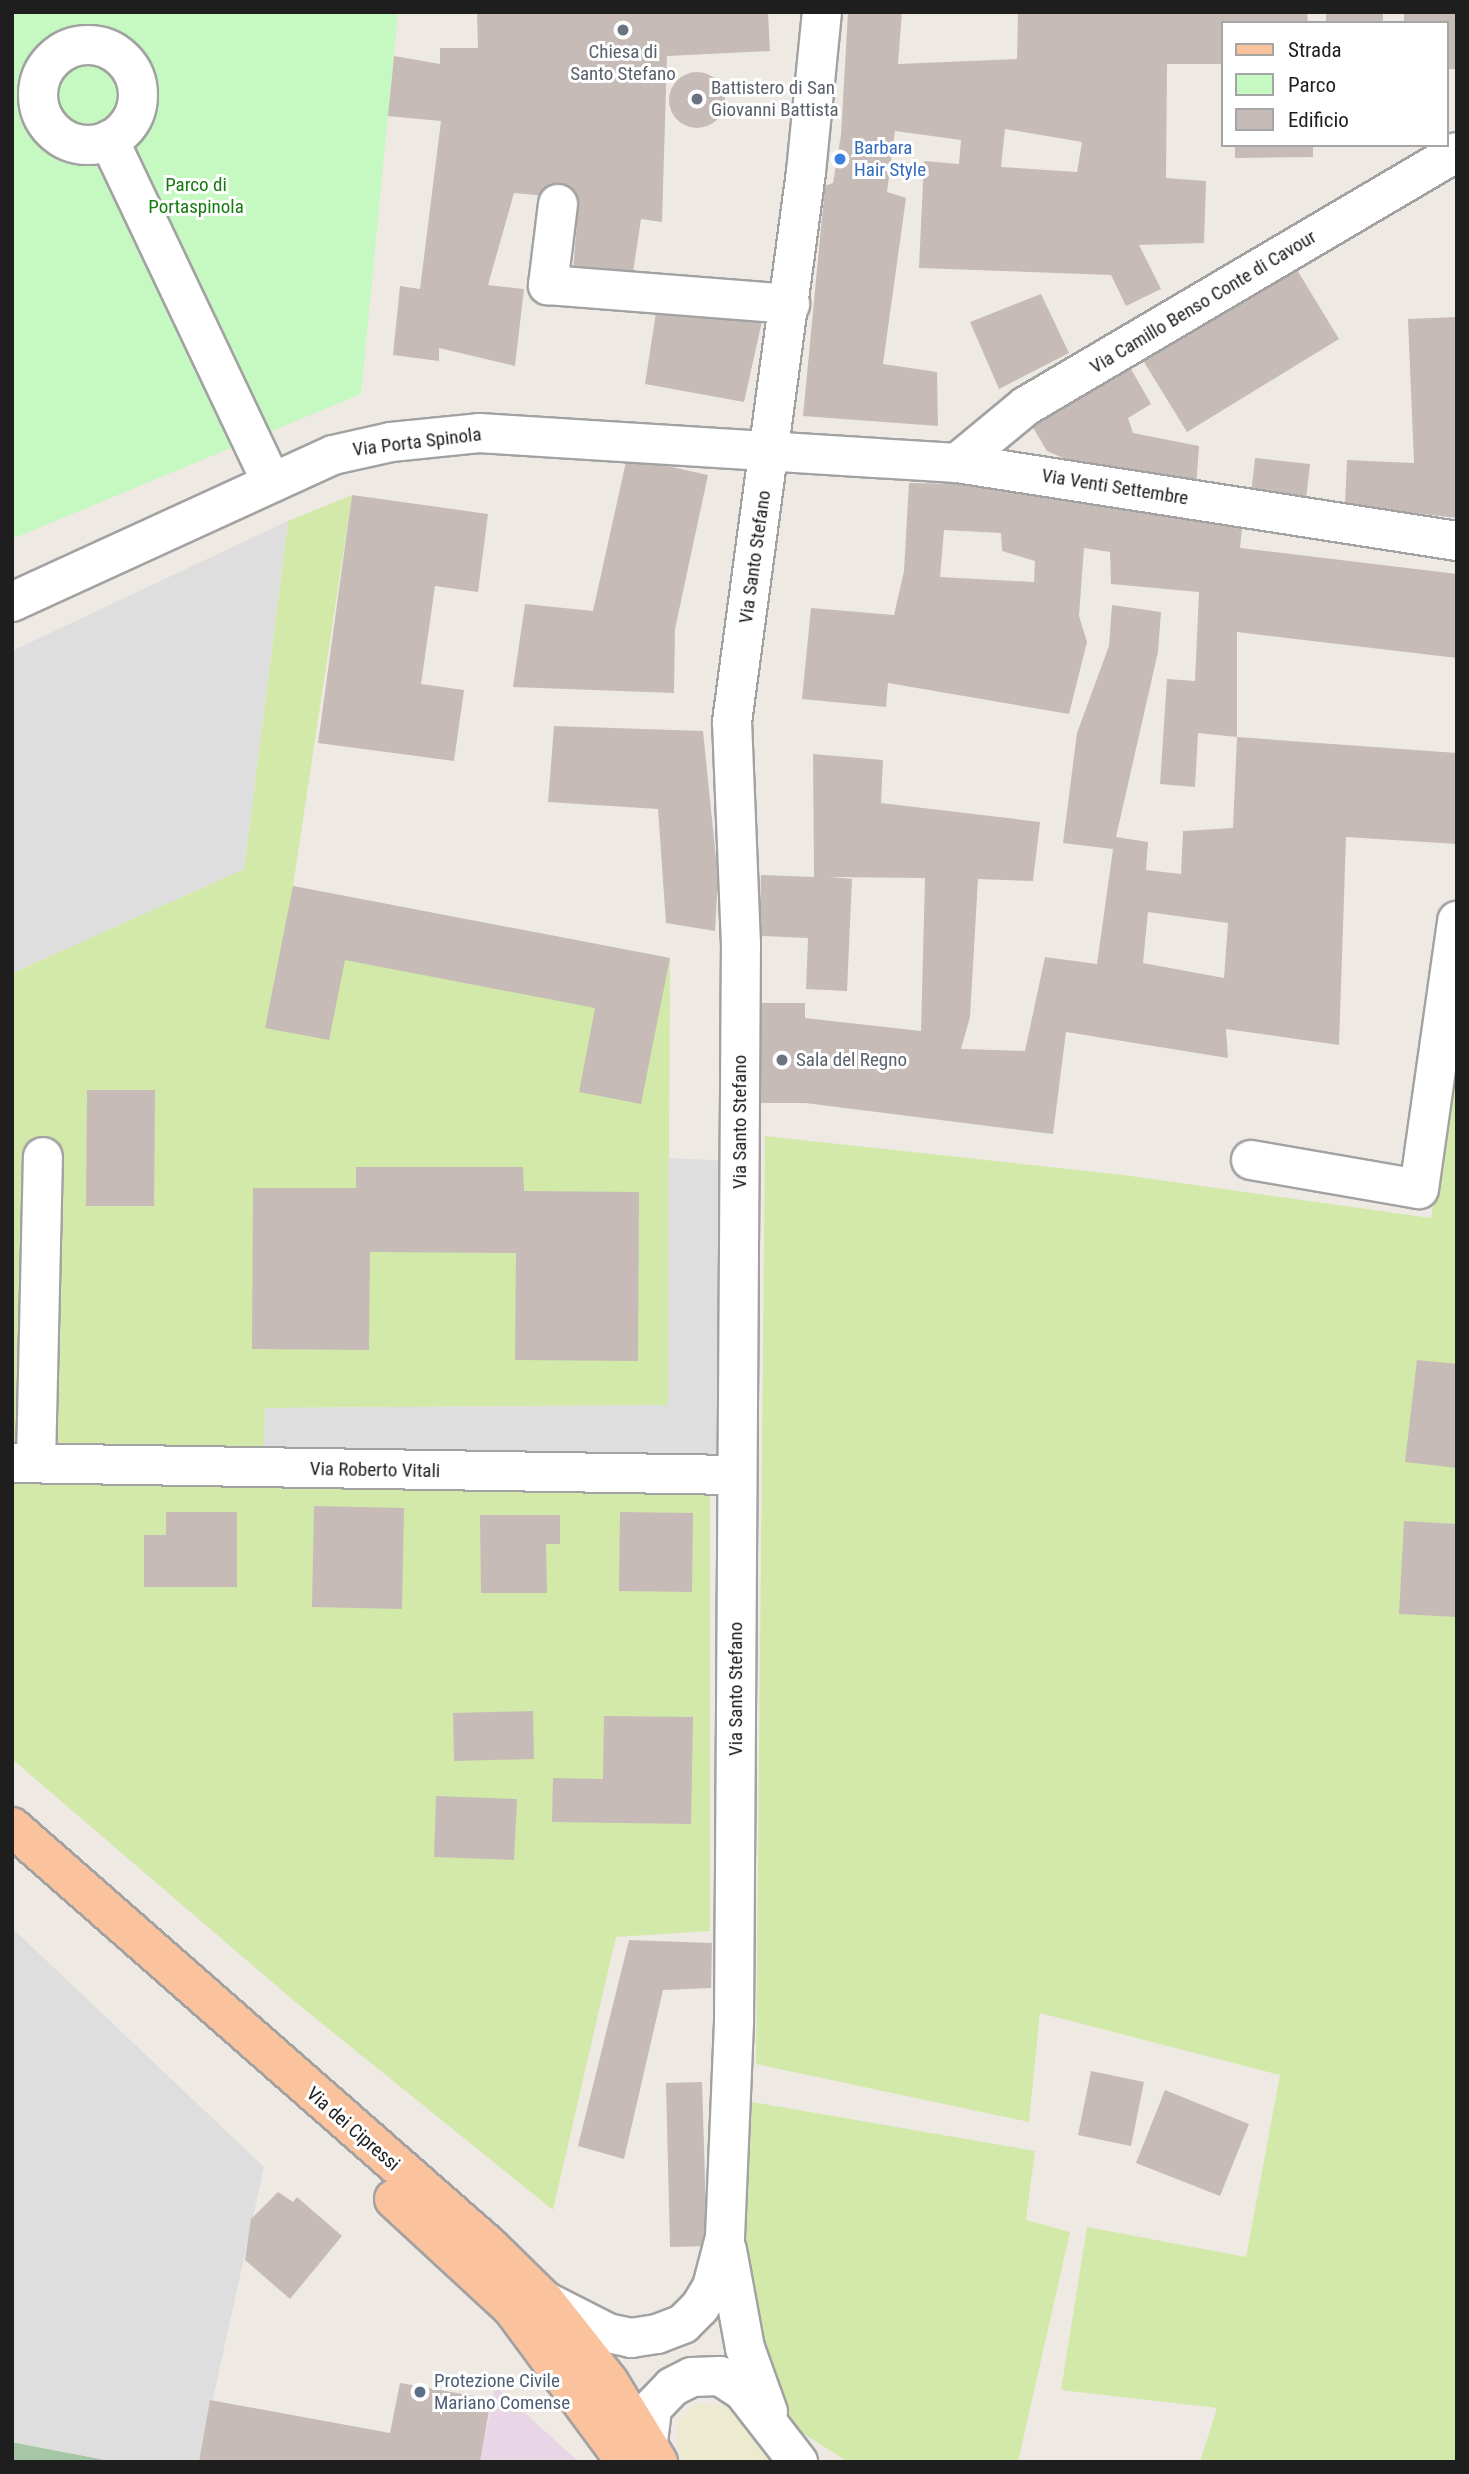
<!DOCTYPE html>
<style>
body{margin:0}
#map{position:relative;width:1469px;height:2474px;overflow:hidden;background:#efe9e4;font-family:"Roboto Condensed",sans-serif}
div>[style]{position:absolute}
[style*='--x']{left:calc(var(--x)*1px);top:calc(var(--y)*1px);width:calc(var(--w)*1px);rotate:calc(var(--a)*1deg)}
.industrial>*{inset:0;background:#e8d6e7}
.farmland>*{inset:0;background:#edebcf}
.grass>*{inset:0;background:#d3e9aa}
.cemetery>*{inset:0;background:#a5c7a5}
.park>*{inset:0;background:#c5f9c1}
.parking>*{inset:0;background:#dedede}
.building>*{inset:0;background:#c6bbb7}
.round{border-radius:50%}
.roads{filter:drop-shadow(2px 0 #a2a2a2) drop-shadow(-2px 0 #a2a2a2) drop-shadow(0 2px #a2a2a2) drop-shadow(0 -2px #a2a2a2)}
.minor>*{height:38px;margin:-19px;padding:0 19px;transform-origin:19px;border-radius:19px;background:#fff}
.minor>.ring{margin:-19px;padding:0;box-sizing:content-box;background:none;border:38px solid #fff;border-radius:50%}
.major>*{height:38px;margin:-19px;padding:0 19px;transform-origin:19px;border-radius:19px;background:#fbc39d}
.dots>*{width:19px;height:19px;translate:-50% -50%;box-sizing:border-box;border:4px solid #fff;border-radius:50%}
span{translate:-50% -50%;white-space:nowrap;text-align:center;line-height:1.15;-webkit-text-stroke:6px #fff;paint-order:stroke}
.worship-label{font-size:19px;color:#5b616d}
.left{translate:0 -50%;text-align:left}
.shop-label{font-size:19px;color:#366cbe}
.park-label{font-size:19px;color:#157b0c}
.street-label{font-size:19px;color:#1e1e1e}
.service-label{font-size:19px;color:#4e5e75}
.frame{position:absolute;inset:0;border:14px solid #1e1e1e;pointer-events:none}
.legend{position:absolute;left:1221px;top:21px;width:228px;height:126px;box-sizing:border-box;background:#fff;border:2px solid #a5a5a5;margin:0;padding:9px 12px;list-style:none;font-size:21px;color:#1e1e1e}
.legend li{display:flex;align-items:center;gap:14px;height:35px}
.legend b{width:35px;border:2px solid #a5a5a5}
</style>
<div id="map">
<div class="industrial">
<div style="clip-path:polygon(495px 2386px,579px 2462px,480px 2462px)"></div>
</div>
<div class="farmland">
<div style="clip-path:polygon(698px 2403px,726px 2406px,777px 2462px,683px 2462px,678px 2446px,678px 2421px)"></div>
</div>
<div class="grass">
<div style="clip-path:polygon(352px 495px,293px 886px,670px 958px,668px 1405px,266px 1408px,710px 1486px,710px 1931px,616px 1937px,553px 2210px,299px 2005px,12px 1759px,12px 973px,244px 869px,288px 521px)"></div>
<div style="clip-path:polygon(1457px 1066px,1457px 2462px,1200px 2462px,1217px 2408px,1061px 2390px,1087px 2227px,1246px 2257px,1280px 2075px,1040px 2013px,1029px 2122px,756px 2064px,765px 1136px,1123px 1175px,1431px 1218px)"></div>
<div style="clip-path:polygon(752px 2102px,1035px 2151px,1026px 2220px,1070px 2232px,1018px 2462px,848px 2462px,790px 2425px,744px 2283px)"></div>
</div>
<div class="cemetery">
<div style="clip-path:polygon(12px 2442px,116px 2462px,12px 2462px)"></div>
</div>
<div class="park">
<div style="clip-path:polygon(12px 12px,398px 12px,361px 394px,12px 539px)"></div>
</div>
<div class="parking">
<div style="clip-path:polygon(288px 521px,244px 869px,12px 973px,12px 651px)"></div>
<div style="clip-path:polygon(668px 1158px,739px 1161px,737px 1475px,263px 1468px,265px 1408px,668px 1405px)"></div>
<div style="clip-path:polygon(12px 1928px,264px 2167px,199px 2462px,116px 2462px,12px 2442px)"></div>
</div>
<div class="building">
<div style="clip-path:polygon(477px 12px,768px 12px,770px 51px,667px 56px,662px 222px,641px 219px,632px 279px,573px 270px,579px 199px,514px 193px,488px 285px,524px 289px,515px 366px,439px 348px,439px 361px,393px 355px,400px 286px,420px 289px,441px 121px,388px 116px,394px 56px,440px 64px,440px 48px,478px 48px)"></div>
<div style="clip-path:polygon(evenodd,848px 12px,902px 12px,898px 64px,1017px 59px,1018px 12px,1307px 12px,1308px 23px,1222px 23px,1222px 64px,1167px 64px,1166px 178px,1206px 181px,1204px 243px,1139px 245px,1161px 289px,1126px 306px,1111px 275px,919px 268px,924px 161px,959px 164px,961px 140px,895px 131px,887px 192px,906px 198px,883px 364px,937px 372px,938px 426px,803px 416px,825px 186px,833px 183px,841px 135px,848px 12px,1005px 129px,1082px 142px,1077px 172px,1001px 167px,1005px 129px)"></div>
<div style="clip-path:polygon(1326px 12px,1383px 12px,1383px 23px,1326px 23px)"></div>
<div style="clip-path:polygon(1404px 12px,1457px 12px,1457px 69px,1446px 69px,1446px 23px,1404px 23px)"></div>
<div class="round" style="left:669px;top:72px;width:56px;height:56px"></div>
<div style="clip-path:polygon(1235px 145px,1313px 145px,1313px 157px,1235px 158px)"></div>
<div style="clip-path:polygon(1288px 255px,1339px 339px,1187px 432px,1136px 349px)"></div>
<div style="clip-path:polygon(1041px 294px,1069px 353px,999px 389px,970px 322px)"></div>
<div style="clip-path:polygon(657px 306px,763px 317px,744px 402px,645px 384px)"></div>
<div style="clip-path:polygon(1457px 317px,1457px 518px,1345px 505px,1347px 460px,1414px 463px,1408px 319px)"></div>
<div style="clip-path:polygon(1127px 362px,1151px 404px,1128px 418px,1133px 433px,1199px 446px,1196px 487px,1086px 468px,1047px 451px,1029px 421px)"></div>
<div style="clip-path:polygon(627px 457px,708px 475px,675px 629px,674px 693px,513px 687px,525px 604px,593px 611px)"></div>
<div style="clip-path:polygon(1255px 458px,1310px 464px,1306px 499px,1251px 495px)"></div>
<div style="clip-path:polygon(evenodd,909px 483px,964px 484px,1243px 518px,1240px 548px,1457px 574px,1457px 658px,1237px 632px,1237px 737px,1198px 733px,1195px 787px,1160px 784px,1167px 679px,1195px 681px,1199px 592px,1111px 584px,1110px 552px,1084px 548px,1079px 616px,1087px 642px,1069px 714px,888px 683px,886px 707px,802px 699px,811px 608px,894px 615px,904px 571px,909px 483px,944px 530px,1001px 533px,1002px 551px,1035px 561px,1034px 582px,940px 577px,944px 530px)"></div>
<div style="clip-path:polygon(352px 495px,488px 514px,478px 592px,435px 586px,421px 684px,464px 690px,454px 761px,318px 743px)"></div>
<div style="clip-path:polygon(evenodd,1112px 605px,1161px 612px,1158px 652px,1116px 837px,1148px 842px,1146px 870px,1181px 874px,1183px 831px,1233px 828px,1237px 737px,1457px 753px,1457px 844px,1346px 837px,1339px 1045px,1226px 1029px,1228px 1058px,1066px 1032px,1053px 1134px,805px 1103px,758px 1103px,758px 1003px,805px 1003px,805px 1018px,921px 1031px,925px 878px,829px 877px,852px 879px,847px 991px,806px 989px,808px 938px,759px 936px,761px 875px,814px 877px,813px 754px,883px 760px,881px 803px,1040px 822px,1033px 881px,978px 879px,970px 1017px,961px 1049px,1025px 1051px,1045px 957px,1097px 964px,1113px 849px,1063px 843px,1077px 733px,1109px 646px,1112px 605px,1148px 912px,1228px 923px,1224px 978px,1143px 963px,1148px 912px)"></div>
<div style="clip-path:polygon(554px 726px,703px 731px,718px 878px,715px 931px,666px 923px,658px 809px,548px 802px)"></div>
<div style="clip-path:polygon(293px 886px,670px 958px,641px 1104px,579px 1092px,595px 1008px,345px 960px,329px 1040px,265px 1028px)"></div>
<div style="clip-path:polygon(87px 1090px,155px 1090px,154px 1206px,86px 1206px)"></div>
<div style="clip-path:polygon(356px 1167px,523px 1167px,524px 1191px,639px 1192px,638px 1361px,515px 1360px,516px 1253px,370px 1252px,369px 1350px,252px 1349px,253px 1188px,356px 1188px)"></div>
<div style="clip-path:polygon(1417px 1360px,1457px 1364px,1457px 1468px,1405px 1462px)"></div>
<div style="clip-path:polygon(314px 1506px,404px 1508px,402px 1609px,312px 1607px)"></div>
<div style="clip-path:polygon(166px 1512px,237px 1512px,237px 1587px,144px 1587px,144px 1535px,166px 1535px)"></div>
<div style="clip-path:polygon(620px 1512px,693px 1513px,692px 1592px,619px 1591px)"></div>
<div style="clip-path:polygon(480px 1515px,560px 1515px,560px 1544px,546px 1544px,547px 1593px,481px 1593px)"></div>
<div style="clip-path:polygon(1404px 1521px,1457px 1524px,1457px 1617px,1399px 1614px)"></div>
<div style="clip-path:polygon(533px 1711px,534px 1759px,454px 1761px,453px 1713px)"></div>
<div style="clip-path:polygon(604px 1716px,693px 1717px,691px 1824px,552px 1822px,553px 1778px,603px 1779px)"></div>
<div style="clip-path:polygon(436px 1796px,517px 1799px,514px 1860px,434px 1857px)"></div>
<div style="clip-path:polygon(629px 1940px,712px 1943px,711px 1988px,663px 1990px,624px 2159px,578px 2146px)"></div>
<div style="clip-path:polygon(1091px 2071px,1144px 2082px,1131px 2146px,1078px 2135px)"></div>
<div style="clip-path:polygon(702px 2082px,707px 2246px,670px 2247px,666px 2083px)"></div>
<div style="clip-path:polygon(1165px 2090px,1249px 2124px,1220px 2196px,1136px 2163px)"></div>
<div style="clip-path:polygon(278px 2192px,293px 2202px,297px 2197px,342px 2236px,290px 2299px,245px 2260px,251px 2219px)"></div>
<div style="clip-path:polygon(400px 2383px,491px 2399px,480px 2462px,199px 2462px,210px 2400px,390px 2433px)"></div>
</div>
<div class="roads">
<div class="minor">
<div class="ring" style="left:38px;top:45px;width:62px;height:62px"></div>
<div style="--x:109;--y:140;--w:378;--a:64.6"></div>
<div style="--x:558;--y:204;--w:82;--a:97"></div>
<div style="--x:548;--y:285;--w:243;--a:4.5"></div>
<div style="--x:957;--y:463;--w:89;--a:-39.6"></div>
<div style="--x:1026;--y:406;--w:500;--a:-30.51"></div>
<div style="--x:12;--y:602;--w:353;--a:-24.6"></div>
<div style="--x:333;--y:455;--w:59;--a:-12.6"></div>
<div style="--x:391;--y:442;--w:88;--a:-5.8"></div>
<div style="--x:479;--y:433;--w:479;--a:3.6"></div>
<div style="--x:957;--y:463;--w:506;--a:8.87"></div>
<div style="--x:1251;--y:1160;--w:170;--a:9.8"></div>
<div style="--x:1419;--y:1189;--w:271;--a:-81.9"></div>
<div style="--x:12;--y:1463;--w:725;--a:0.95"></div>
<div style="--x:36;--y:1463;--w:306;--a:-88.7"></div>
<div style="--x:727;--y:2250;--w:100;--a:79.6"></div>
<div style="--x:745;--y:2348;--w:68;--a:70.2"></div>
<div style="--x:545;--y:2301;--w:71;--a:26.9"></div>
<div style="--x:608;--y:2333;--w:24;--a:12"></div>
<div style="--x:631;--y:2338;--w:26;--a:-9"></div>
<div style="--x:657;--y:2334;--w:28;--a:-21"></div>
<div style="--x:683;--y:2324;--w:24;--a:-45"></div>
<div style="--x:700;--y:2307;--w:23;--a:-59"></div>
<div style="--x:712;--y:2287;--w:52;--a:-75.4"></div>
<div style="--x:725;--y:2237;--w:215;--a:-87.6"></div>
<div style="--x:734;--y:2022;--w:1077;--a:-89.63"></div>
<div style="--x:741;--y:945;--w:223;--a:-92.3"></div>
<div style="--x:732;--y:722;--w:555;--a:-82.34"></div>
<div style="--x:806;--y:172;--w:161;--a:-84.3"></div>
<div style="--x:648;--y:2442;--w:34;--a:-83"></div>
<div style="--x:652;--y:2408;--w:29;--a:-46"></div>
<div style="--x:672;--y:2387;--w:22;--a:-27"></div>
<div style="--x:692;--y:2377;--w:28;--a:-2"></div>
<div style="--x:720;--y:2376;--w:27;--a:33"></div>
<div style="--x:743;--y:2391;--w:90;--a:52.2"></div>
</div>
<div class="major">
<div style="--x:12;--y:1827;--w:635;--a:41.3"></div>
<div style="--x:489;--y:2246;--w:78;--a:44.5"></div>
<div style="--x:545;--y:2301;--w:103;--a:51.7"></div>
<div style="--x:609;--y:2382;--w:94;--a:58.5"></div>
<div style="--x:394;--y:2199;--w:161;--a:42.7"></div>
<div style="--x:512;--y:2308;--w:192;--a:53.5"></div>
</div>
</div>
<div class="dots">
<div style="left:623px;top:30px;background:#6b7280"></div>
<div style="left:697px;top:99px;background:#6b7280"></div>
<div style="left:840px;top:159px;background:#3f7fe0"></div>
<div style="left:782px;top:1060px;background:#6b7280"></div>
<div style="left:420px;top:2392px;background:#5c6f8a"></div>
</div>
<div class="worship-label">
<span style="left:623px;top:63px">Chiesa di<br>Santo Stefano</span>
<span class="left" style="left:711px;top:99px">Battistero di San<br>Giovanni Battista</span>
<span class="left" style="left:796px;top:1060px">Sala del Regno</span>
</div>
<div class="shop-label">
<span class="left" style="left:854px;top:159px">Barbara<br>Hair Style</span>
</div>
<div class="park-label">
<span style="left:196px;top:196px">Parco di<br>Portaspinola</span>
</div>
<div class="street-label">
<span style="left:1203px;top:302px;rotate:-31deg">Via Camillo Benso Conte di Cavour</span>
<span style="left:417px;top:442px;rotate:-7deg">Via Porta Spinola</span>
<span style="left:1115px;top:487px;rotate:9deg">Via Venti Settembre</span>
<span style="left:755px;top:557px;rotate:-82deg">Via Santo Stefano</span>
<span style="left:740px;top:1122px;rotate:-90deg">Via Santo Stefano</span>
<span style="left:375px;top:1470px;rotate:1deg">Via Roberto Vitali</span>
<span style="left:736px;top:1689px;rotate:-90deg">Via Santo Stefano</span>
<span style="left:353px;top:2129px;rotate:41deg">Via dei Cipressi</span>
</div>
<div class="service-label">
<span class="left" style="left:434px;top:2392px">Protezione Civile<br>Mariano Comense</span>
</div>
<div class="frame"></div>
<ul class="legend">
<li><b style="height:9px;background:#fbc39d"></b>Strada</li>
<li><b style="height:19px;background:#c5f9c1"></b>Parco</li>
<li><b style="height:19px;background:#c6bbb7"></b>Edificio</li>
</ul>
</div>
